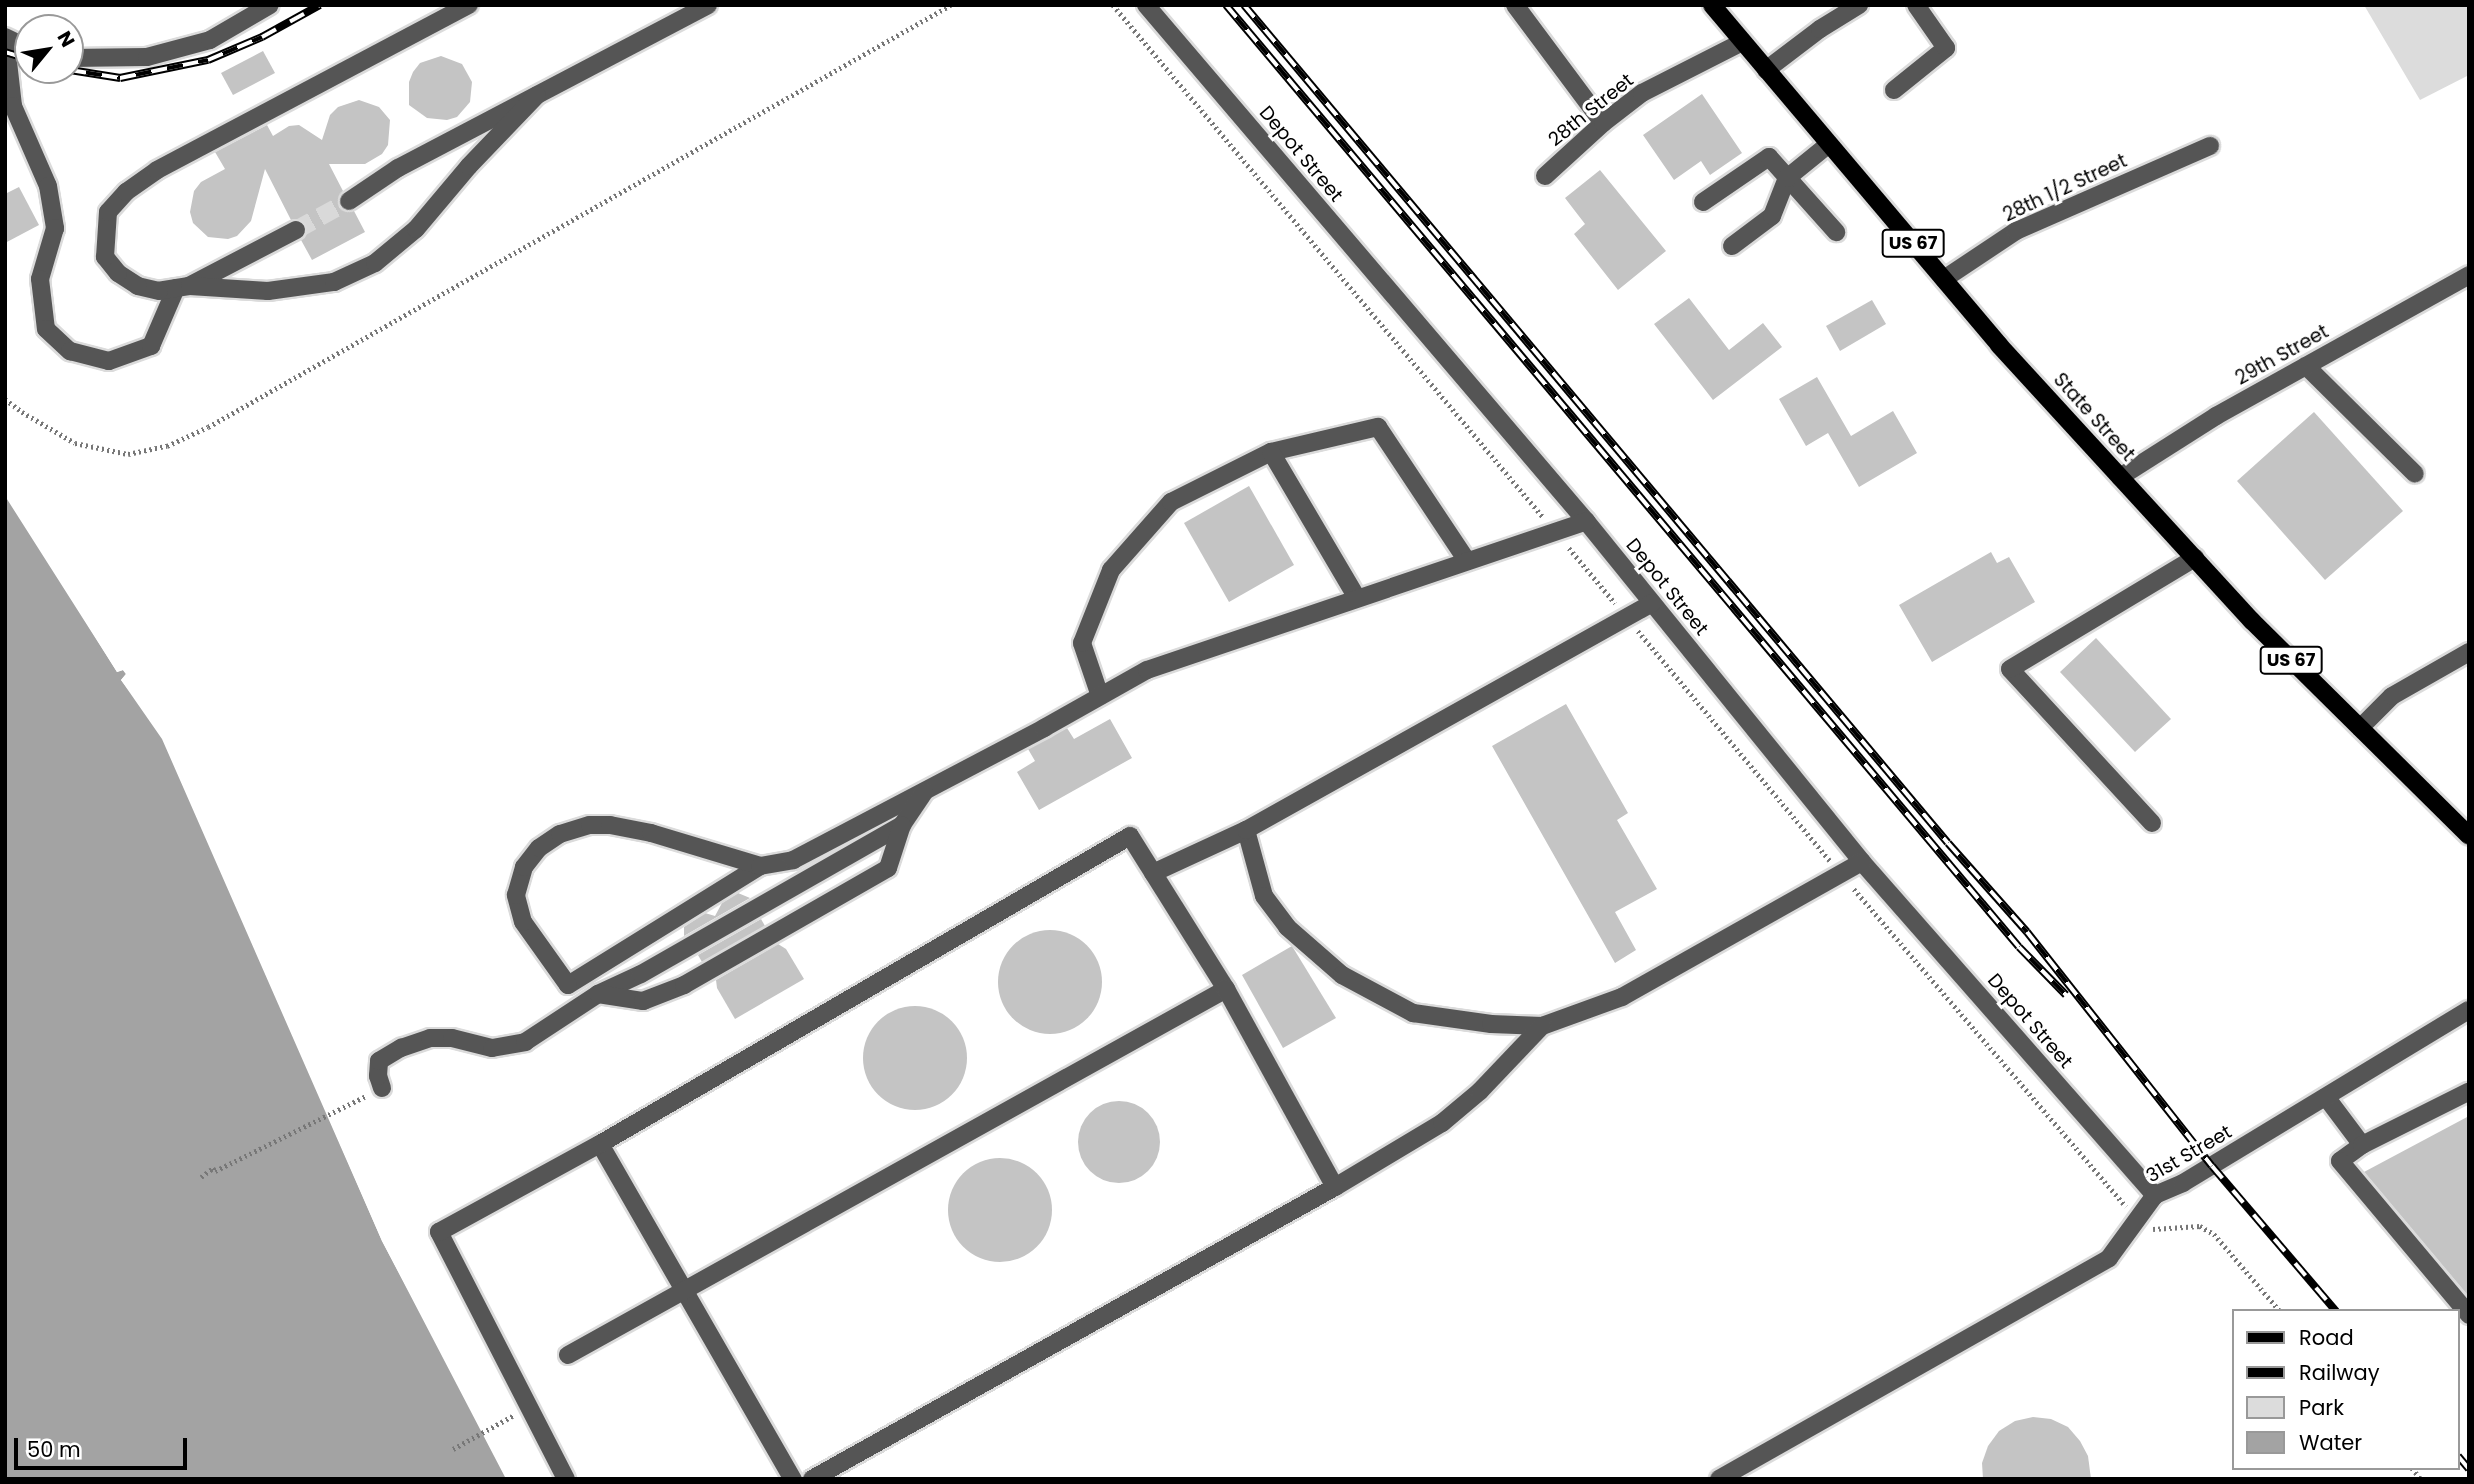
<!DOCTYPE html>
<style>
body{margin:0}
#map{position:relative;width:2474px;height:1484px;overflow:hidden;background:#fff;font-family:Poppins,sans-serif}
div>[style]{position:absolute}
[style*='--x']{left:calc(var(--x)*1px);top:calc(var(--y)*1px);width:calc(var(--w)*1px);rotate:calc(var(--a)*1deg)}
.green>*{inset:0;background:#dcdcdc}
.water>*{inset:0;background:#a3a3a3}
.pier>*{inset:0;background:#fff}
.building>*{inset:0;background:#c4c4c4}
.round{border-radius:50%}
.minor-tunnel>*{height:18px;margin-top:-9px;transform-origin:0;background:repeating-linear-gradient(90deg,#d9d9d9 0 18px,transparent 0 27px)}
.path>*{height:4.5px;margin-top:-2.25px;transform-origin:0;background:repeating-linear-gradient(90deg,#777 0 2px,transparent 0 5.5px)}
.roads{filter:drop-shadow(2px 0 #dbdbdb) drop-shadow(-2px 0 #dbdbdb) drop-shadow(0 2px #dbdbdb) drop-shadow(0 -2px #dbdbdb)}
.minor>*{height:18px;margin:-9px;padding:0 9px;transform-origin:9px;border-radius:9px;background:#555}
.major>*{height:18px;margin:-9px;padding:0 9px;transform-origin:9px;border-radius:9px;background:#000}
.rail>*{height:8px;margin-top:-4px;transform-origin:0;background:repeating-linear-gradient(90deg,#fff 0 16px,#000 0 32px);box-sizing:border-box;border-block:2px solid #000}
span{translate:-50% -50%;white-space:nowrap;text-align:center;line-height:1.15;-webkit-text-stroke:6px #fff;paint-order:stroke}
.shield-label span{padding:2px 5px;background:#fff;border:2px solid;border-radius:5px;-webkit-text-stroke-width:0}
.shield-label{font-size:18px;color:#000;font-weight:700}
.street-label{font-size:19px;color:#000}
.frame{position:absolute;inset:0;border:7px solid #000;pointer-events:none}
.legend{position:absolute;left:2232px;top:1309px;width:228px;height:161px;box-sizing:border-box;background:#fff;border:2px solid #999;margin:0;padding:9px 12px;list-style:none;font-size:21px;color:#000}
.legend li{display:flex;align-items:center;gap:14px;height:35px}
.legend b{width:35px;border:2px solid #999}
.north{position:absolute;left:14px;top:14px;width:70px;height:70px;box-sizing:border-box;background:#fff;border:2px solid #999;border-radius:50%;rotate:60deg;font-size:19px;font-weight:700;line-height:28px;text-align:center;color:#000}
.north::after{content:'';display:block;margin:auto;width:24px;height:32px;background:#000;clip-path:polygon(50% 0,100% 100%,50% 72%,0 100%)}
.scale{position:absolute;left:14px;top:1438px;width:173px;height:32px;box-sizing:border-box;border:4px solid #000;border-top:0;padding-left:9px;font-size:21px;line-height:24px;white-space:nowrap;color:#000;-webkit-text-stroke:5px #fff;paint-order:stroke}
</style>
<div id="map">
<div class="green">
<div style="clip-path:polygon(2364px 5px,2469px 5px,2469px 75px,2420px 100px)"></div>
</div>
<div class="water">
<div style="clip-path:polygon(5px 492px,117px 672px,123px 670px,126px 674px,121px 680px,164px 736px,382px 1241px,509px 1479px,5px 1479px)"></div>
</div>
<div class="pier">
<div style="clip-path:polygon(5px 489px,119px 668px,124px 667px,129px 672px,125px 680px,167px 734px,266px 943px,385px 1239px,512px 1479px,506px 1479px,382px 1241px,162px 739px,121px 680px,126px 674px,123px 670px,117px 672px,5px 496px)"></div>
</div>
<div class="building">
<div style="clip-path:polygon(263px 51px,275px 73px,233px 95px,221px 73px)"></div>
<div style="clip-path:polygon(441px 56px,462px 64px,472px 82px,470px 102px,457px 117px,447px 120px,427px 118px,409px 105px,409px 82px,413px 72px,420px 63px)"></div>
<div style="clip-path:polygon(1702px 94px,1742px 153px,1710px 175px,1701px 161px,1674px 180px,1643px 135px)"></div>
<div style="clip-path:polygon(359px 100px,379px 107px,390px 120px,388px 145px,382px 154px,365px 164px,329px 164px,343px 191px,339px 197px,339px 207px,345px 211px,354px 211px,365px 232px,312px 260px,301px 240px,306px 235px,306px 225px,301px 220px,291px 220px,265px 169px,251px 221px,237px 236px,228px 239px,208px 237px,193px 223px,190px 212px,194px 191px,201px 182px,225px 169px,215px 152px,267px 125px,273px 136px,289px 126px,299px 125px,322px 140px,330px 115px,338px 107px)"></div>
<div style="clip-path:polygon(1600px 170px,1666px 251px,1618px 290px,1574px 234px,1585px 224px,1565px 198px)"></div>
<div style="clip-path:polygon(19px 187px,39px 225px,5px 243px,5px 194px)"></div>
<div style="clip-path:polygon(1689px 298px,1729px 350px,1763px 323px,1782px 347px,1713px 400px,1654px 324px)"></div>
<div style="clip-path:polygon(1872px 300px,1886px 324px,1840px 351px,1826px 326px)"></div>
<div style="clip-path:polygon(1817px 377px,1851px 436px,1893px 411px,1917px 453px,1859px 487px,1828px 433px,1806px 446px,1779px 399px)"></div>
<div style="clip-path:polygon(2314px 412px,2403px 511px,2325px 580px,2237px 481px)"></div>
<div style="clip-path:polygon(1249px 486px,1294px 565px,1229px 602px,1184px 523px)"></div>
<div style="clip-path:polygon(1991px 552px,1997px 563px,2009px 557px,2035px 602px,1932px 662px,1899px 605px)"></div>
<div style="clip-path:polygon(2096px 638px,2171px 719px,2135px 752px,2060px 672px)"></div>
<div style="clip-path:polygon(1566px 704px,1628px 813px,1617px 820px,1657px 889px,1615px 912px,1636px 950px,1615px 963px,1492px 746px)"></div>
<div style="clip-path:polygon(1110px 719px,1132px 758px,1039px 810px,1017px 772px,1035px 761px,1028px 749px,1067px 728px,1074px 739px)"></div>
<div style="clip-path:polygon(738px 893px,750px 898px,684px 936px,684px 927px,705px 913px,715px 916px,722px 903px)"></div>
<div style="clip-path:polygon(761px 919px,765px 926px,702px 962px,698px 955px)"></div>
<div class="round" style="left:998px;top:930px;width:104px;height:104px"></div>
<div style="clip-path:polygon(778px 944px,786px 949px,804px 979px,735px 1019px,717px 988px,716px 980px)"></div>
<div style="clip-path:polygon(1292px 946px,1336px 1018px,1283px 1048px,1242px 975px)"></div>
<div class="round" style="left:863px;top:1006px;width:104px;height:104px"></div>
<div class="round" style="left:1078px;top:1101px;width:82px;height:82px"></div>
<div style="clip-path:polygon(2469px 1116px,2469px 1297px,2364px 1172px)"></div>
<div class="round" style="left:948px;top:1158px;width:104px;height:104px"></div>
<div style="clip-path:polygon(2033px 1417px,2051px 1419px,2068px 1427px,2080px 1441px,2088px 1456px,2091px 1479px,1983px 1479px,1982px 1463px,1988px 1446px,1999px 1431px,2015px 1421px)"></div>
</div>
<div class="minor-tunnel">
<div style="--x:296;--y:230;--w:60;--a:-28.7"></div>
</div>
<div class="path">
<div style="--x:1113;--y:5;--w:669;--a:49.97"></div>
<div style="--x:5;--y:399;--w:21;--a:37"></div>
<div style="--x:22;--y:412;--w:61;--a:30.3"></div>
<div style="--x:75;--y:443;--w:54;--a:11.7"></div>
<div style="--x:128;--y:454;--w:40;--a:-12"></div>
<div style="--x:167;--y:446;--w:45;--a:-24.9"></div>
<div style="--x:208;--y:427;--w:854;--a:-29.6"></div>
<div style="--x:1569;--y:548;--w:72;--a:50.1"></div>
<div style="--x:1638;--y:631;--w:300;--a:50.1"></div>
<div style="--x:1854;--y:889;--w:418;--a:49.4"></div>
<div style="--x:201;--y:1177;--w:15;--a:-37"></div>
<div style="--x:213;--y:1168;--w:4;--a:56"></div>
<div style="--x:215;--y:1171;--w:169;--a:-26.4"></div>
<div style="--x:2153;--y:1229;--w:47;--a:-3.7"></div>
<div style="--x:2200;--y:1226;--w:16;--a:30"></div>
<div style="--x:2214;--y:1234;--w:101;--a:49.4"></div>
<div style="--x:453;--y:1449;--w:70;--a:-29.1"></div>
<div style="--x:2412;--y:1468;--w:14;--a:51"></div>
</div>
<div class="roads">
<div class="minor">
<div style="--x:1146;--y:5;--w:678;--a:49.55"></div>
<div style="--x:1586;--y:521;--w:439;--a:51"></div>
<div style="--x:1862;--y:862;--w:444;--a:48.7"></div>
<div style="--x:1515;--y:5;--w:147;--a:53.3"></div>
<div style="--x:5;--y:37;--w:25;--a:26"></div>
<div style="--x:9;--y:40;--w:13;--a:99"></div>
<div style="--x:7;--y:53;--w:53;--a:83.5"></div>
<div style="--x:13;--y:106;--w:87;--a:66.4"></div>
<div style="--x:48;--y:186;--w:43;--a:80.5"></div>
<div style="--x:55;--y:228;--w:53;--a:106.4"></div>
<div style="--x:40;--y:279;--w:50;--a:83.2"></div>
<div style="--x:46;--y:329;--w:33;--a:43"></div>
<div style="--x:70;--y:351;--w:40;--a:14.4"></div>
<div style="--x:109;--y:361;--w:45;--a:-19.7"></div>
<div style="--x:151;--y:346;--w:63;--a:-66.7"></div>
<div style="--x:70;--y:58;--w:77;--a:-0.7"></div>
<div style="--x:147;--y:57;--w:65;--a:-15.1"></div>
<div style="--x:210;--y:40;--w:69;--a:-30.3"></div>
<div style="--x:1766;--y:70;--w:68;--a:-37.2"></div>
<div style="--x:1820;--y:29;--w:46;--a:-31.6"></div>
<div style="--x:1894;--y:90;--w:67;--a:-38.9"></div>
<div style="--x:1946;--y:48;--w:52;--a:-124.9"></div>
<div style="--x:1545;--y:176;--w:79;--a:-42.4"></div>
<div style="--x:1603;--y:123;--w:49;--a:-37.6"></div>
<div style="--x:1642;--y:93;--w:112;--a:-27"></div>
<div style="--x:349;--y:201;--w:59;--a:-34"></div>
<div style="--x:398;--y:168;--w:350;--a:-27.7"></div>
<div style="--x:1703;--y:202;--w:80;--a:-34.3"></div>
<div style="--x:1769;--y:157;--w:101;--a:48.2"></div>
<div style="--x:296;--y:230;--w:121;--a:152.4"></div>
<div style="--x:189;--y:286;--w:30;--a:171"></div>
<div style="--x:159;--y:291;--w:22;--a:-167"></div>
<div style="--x:138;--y:286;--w:24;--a:-147"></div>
<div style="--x:118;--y:273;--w:21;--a:-129"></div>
<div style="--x:105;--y:257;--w:45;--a:-86.2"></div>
<div style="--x:108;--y:212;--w:27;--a:-48"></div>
<div style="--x:126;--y:192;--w:38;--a:-35"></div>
<div style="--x:157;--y:170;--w:353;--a:-27.9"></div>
<div style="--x:1732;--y:246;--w:50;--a:-36.9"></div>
<div style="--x:1772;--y:216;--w:41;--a:-68.5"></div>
<div style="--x:1787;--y:178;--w:54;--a:-39"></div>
<div style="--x:1944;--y:279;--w:87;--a:-33.7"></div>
<div style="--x:2016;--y:231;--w:212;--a:-23.7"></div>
<div style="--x:190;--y:286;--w:78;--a:3.7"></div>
<div style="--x:268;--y:291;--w:67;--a:-7.8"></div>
<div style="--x:334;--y:282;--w:45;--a:-24.9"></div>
<div style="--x:375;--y:263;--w:53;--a:-39.7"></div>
<div style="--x:416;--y:229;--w:82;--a:-49.9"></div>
<div style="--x:469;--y:166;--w:98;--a:-46.2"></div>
<div style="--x:2306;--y:366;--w:153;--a:44.7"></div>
<div style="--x:1271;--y:452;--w:110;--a:-13.2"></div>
<div style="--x:1378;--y:427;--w:161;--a:56.4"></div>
<div style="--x:2120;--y:477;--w:114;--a:-32.4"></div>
<div style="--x:2216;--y:416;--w:290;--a:-29.1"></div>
<div style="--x:1100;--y:696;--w:56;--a:-108.8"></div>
<div style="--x:1082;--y:643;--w:79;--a:-68.3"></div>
<div style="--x:1111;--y:570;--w:91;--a:-48.6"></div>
<div style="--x:1171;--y:502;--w:112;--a:-26.6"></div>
<div style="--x:1271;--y:452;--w:169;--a:59.5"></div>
<div style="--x:2360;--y:728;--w:45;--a:-45"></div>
<div style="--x:2392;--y:696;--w:89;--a:-29.7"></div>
<div style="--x:2152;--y:823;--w:209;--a:-132.7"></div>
<div style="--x:2010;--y:669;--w:216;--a:-31"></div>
<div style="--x:1246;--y:830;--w:68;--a:74.7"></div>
<div style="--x:1264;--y:896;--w:39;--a:53"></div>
<div style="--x:1287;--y:927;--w:73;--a:41.1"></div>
<div style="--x:1342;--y:975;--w:81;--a:28.2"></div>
<div style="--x:1413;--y:1013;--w:79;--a:8"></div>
<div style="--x:1491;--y:1024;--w:51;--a:2.2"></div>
<div style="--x:1542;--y:1026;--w:85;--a:-19.9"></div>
<div style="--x:1622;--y:997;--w:275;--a:-29.4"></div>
<div style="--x:760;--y:866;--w:226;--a:148.2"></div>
<div style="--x:568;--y:985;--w:77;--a:-125.5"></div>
<div style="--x:523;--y:922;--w:28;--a:-105"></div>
<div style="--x:516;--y:895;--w:29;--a:-74"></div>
<div style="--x:524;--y:867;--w:24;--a:-52"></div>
<div style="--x:539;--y:848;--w:25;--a:-34"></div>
<div style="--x:560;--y:834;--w:31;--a:-17"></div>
<div style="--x:590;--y:825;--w:20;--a:0"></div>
<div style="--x:610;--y:825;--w:42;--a:11"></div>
<div style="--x:651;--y:833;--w:114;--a:16.8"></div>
<div style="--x:760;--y:866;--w:34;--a:-10"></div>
<div style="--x:793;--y:860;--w:284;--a:-27.7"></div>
<div style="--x:1044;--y:728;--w:118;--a:-29.4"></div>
<div style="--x:1147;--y:670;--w:464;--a:-18.7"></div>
<div style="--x:1153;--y:873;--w:102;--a:-24.8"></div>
<div style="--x:1246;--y:830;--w:465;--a:-29.2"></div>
<div style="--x:598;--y:994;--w:47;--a:-24.9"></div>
<div style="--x:641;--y:974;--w:301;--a:-29.7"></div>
<div style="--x:902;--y:825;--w:40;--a:-56"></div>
<div style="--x:382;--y:1088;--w:13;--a:-108"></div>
<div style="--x:378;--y:1076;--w:15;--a:-86"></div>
<div style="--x:379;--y:1061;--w:26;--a:-31"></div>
<div style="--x:401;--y:1048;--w:31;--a:-19"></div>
<div style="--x:430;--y:1038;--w:22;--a:0"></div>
<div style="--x:452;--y:1038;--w:41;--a:14"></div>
<div style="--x:492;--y:1048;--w:34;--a:-10"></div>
<div style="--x:525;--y:1042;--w:87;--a:-33.3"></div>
<div style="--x:598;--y:994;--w:46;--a:8.8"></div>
<div style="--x:643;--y:1001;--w:44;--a:-21.3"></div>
<div style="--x:684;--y:985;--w:235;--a:-29.8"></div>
<div style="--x:888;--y:868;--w:45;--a:-72"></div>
<div style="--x:2326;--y:1097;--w:60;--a:53.1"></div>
<div style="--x:2362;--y:1145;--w:27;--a:144"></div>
<div style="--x:2340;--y:1161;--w:201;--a:50"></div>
<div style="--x:600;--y:1144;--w:387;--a:60.1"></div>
<div style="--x:2362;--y:1145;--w:119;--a:-26.6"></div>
<div style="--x:1335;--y:1187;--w:125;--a:-30.9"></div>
<div style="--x:1442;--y:1123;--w:50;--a:-40.1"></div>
<div style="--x:1480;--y:1091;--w:90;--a:-46.4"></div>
<div style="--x:568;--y:1355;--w:753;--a:-29.08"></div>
<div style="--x:566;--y:1479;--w:278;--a:-117.2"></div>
<div style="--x:439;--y:1232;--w:183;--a:-28.7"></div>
<div style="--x:600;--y:1144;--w:613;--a:-30.16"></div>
<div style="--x:1130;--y:836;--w:181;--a:57.9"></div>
<div style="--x:1226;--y:989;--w:226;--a:61.2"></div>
<div style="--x:1335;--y:1187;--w:599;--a:150.82"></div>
<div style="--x:1719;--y:1479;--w:448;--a:-29.5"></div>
<div style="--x:2109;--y:1258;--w:78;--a:-53.9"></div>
<div style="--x:2155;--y:1195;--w:30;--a:-23"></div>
<div style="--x:2183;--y:1183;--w:334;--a:-31.2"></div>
</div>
<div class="major">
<div style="--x:1712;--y:5;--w:445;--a:49.8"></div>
<div style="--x:1999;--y:345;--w:374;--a:47.5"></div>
<div style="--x:2252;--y:621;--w:305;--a:44.7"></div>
</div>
</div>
<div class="rail">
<div style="--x:1226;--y:5;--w:1231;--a:49.91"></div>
<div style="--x:2019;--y:947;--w:67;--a:45.6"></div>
<div style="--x:1244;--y:5;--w:1094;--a:49.97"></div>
<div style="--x:1948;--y:843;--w:119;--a:48.4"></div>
<div style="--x:2027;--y:932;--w:298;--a:51.7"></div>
<div style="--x:2212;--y:1166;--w:191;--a:49.5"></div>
<div style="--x:5;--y:52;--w:24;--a:17"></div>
<div style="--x:70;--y:70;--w:51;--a:9.1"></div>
<div style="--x:120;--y:78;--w:90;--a:-11.6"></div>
<div style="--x:208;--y:60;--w:59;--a:-23.1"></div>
<div style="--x:262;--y:37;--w:66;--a:-28.9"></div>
<div style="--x:2458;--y:1456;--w:17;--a:50"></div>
</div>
<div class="shield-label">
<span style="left:1913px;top:243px">US 67</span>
<span style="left:2291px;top:660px">US 67</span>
</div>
<div class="street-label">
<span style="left:1591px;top:110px;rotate:-39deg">28th Street</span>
<span style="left:1301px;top:154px;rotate:50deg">Depot Street</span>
<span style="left:2065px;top:188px;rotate:-25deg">28th 1/2 Street</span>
<span style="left:2282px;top:355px;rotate:-29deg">29th Street</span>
<span style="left:2094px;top:417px;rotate:48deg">State Street</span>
<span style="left:1667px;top:587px;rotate:51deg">Depot Street</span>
<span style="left:2030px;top:1021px;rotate:49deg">Depot Street</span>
<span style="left:2189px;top:1154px;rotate:-30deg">31st Street</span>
</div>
<div class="frame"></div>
<ul class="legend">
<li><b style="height:9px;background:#000"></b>Road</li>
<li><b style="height:9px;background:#000"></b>Railway</li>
<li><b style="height:19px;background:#dcdcdc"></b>Park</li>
<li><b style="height:19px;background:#a3a3a3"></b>Water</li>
</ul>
<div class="north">N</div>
<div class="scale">50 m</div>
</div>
